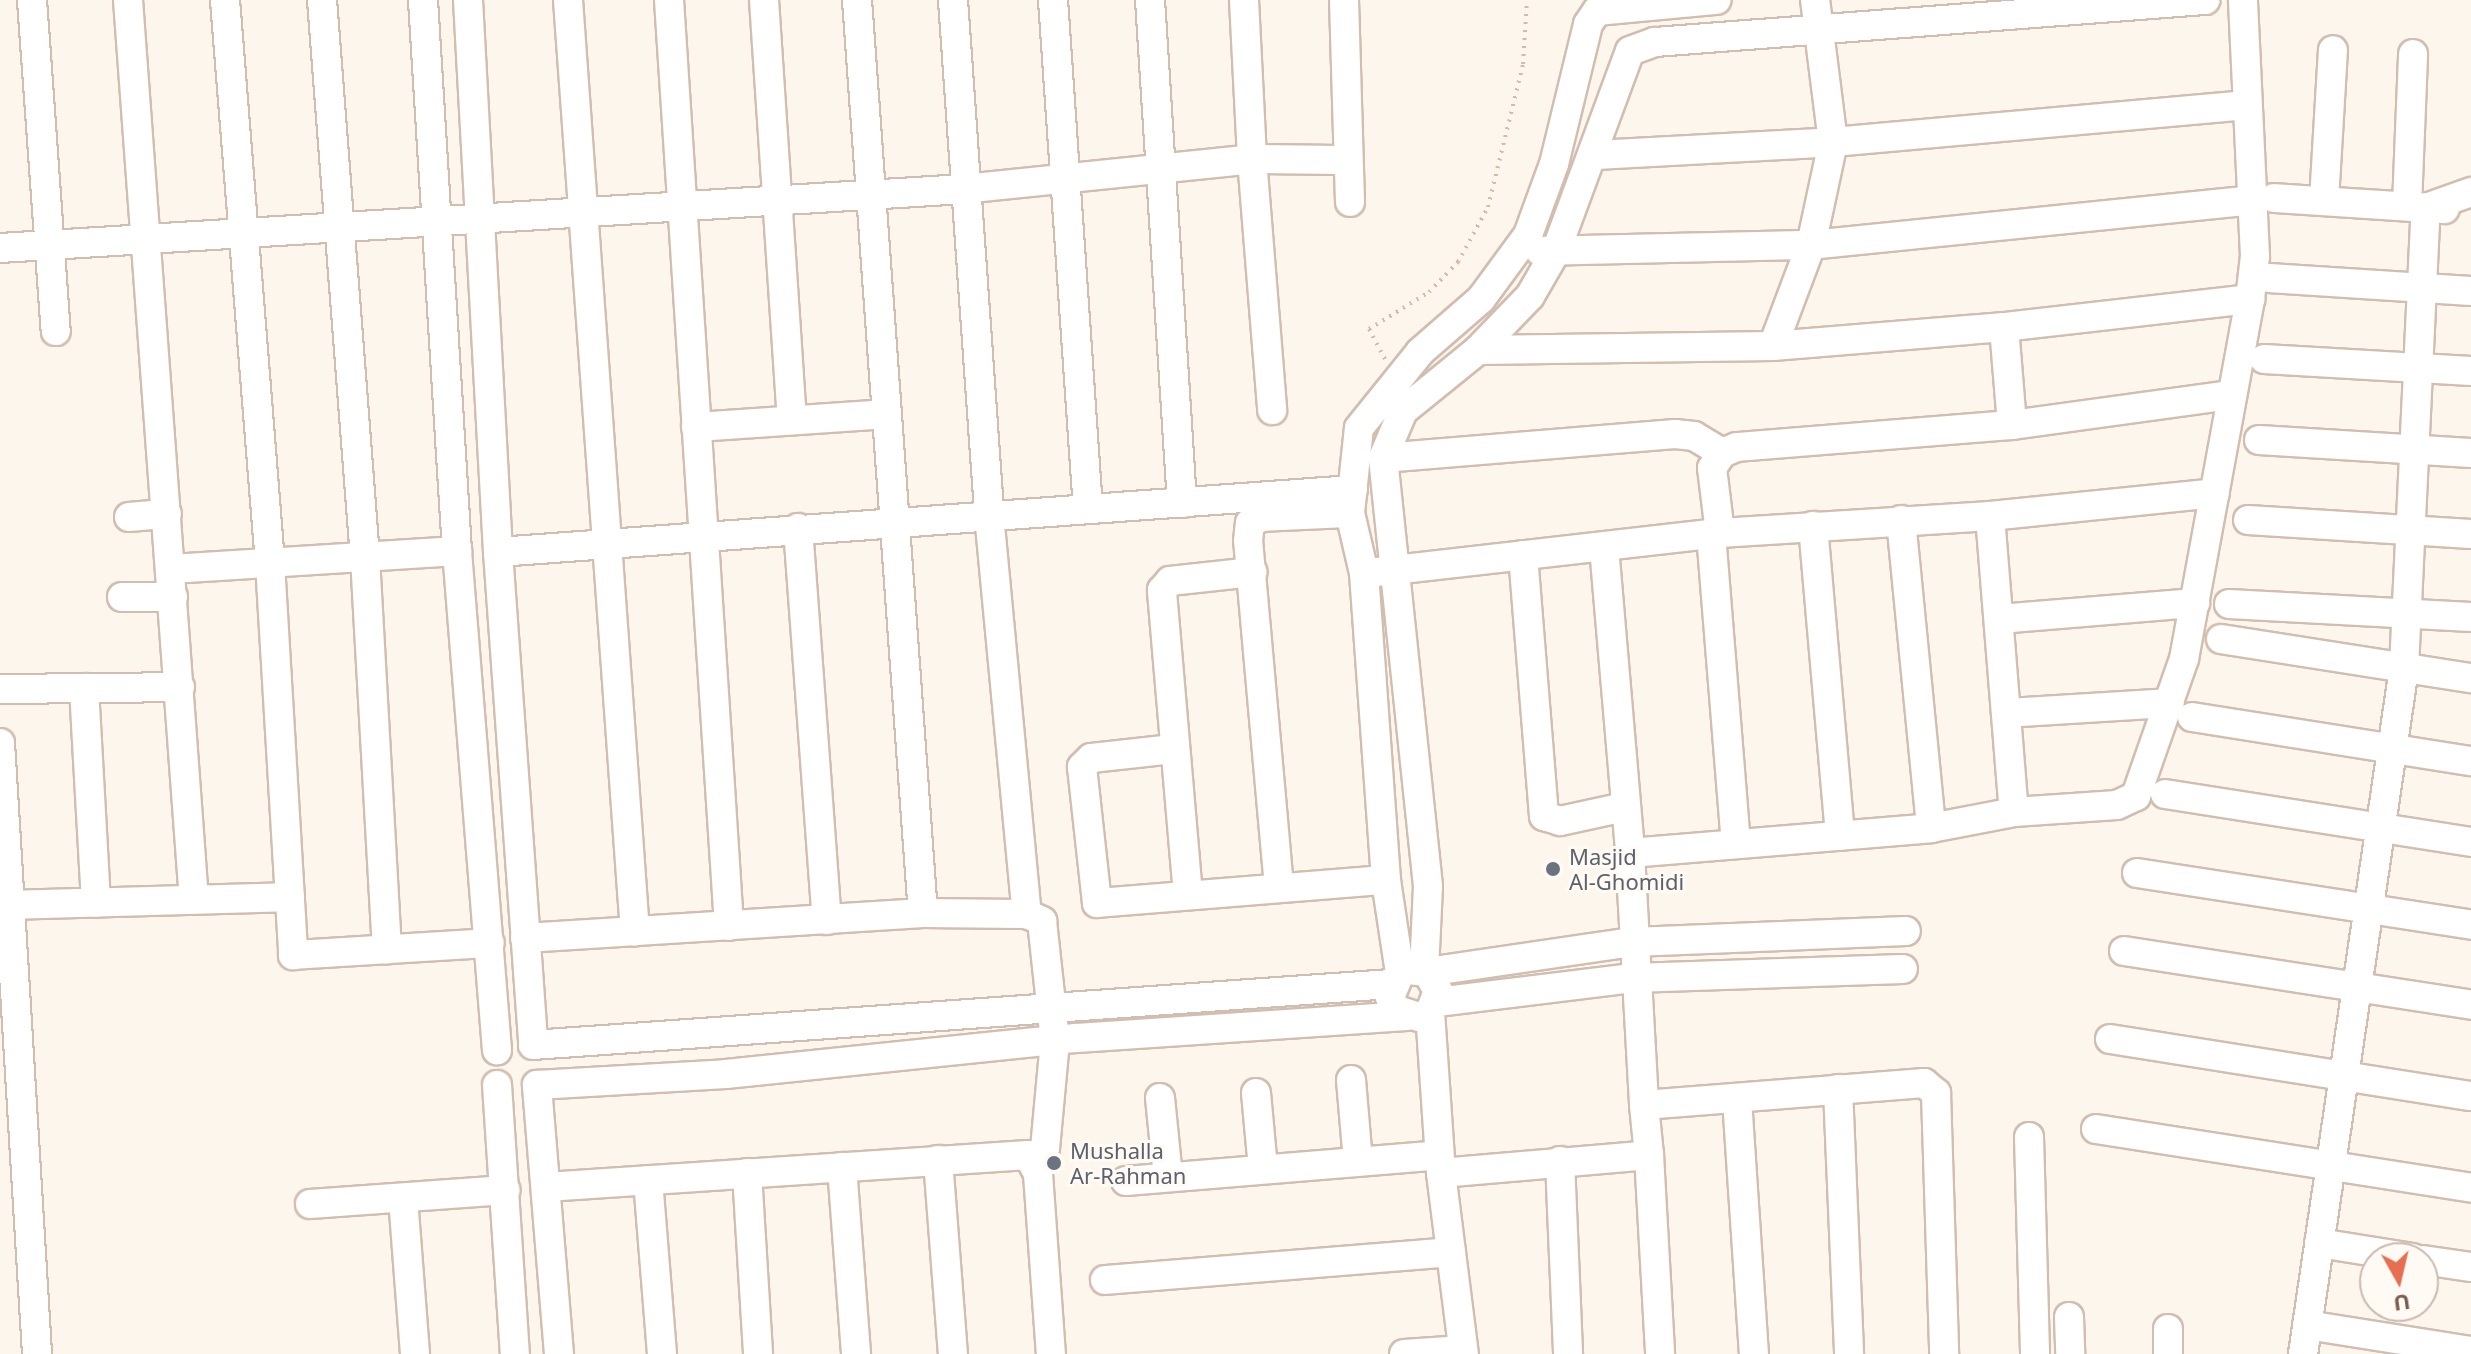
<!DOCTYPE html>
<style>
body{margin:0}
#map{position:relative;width:2471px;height:1354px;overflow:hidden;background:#fdf6ec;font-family:"Noto Sans",sans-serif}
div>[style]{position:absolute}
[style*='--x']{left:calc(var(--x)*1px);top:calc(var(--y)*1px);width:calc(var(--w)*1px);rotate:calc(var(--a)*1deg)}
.path>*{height:4px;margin-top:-2px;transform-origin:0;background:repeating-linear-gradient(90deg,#d9b8a5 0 2px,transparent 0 8px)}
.roads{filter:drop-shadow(2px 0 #d1beb0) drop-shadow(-2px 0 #d1beb0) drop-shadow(0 2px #d1beb0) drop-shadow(0 -2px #d1beb0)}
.minor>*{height:28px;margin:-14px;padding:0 14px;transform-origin:14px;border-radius:14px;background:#fff}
.dots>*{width:22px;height:22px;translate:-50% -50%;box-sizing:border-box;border:4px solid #fffaf3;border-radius:50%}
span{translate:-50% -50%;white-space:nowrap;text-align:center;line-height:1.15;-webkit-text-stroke:6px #fffaf3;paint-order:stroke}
.worship-label{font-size:22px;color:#5b616d}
.left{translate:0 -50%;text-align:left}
.north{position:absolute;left:2359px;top:1242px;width:80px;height:80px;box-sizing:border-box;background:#fffaf3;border:2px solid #cabbb1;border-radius:50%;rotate:172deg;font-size:22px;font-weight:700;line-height:32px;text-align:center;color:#7a5c4d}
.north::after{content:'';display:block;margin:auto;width:28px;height:36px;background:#e76f51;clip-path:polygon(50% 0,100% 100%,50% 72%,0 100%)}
</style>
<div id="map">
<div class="path">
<div style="--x:1385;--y:359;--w:34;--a:-118"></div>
<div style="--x:1369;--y:329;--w:70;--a:-31.7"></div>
<div style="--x:1429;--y:292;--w:42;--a:-46"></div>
<div style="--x:1458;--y:262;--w:63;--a:-61.4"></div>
<div style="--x:1488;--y:207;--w:147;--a:-76.2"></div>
<div style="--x:1523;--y:64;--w:64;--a:-86.4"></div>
</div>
<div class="roads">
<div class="minor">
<div style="--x:32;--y:0;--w:332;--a:85.9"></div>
<div style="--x:128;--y:0;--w:902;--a:85.81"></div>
<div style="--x:225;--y:0;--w:565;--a:85.43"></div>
<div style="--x:270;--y:563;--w:393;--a:86.6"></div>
<div style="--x:293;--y:955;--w:197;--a:-3.5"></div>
<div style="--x:322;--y:0;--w:559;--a:85.59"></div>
<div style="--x:365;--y:557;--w:393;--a:86.8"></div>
<div style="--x:423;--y:0;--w:552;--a:86.47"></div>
<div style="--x:457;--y:551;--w:501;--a:85.42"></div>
<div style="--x:468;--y:0;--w:553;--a:86.89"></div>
<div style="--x:498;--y:552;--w:494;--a:85.9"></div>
<div style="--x:533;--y:1045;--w:860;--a:-4.07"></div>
<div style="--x:568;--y:0;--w:934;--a:85.89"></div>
<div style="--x:669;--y:0;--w:928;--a:86.29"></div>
<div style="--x:764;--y:0;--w:421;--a:86.2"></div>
<div style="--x:857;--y:0;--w:915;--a:85.87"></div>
<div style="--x:953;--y:0;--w:526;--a:85.97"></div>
<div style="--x:990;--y:525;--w:391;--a:84.6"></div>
<div style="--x:1053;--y:0;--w:510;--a:86.07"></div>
<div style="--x:1150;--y:0;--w:504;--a:86.36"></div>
<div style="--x:1244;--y:0;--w:159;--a:87.1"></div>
<div style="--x:1252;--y:159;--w:95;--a:0.6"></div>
<div style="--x:1344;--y:0;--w:202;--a:88.3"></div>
<div style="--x:1596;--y:155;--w:237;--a:-3.1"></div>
<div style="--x:1833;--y:142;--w:416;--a:-5.1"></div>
<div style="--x:2274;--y:198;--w:171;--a:3.7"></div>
<div style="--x:2324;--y:201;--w:151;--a:-86.6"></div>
<div style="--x:2407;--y:206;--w:152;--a:-87.7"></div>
<div style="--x:0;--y:248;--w:966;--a:-3.5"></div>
<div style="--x:964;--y:189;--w:290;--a:-5.9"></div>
<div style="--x:1252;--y:159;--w:252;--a:85.4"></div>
<div style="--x:1540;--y:251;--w:271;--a:-1.3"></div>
<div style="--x:1811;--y:245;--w:444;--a:-5.8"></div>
<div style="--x:2269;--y:278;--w:202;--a:3.7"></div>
<div style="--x:2004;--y:327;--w:98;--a:85.3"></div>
<div style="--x:1773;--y:346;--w:108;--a:-69.4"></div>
<div style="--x:1811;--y:245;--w:105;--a:-77.9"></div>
<div style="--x:1833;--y:142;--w:143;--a:-97.2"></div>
<div style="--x:1478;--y:350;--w:295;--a:-0.8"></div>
<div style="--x:1773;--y:346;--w:232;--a:-4.7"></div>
<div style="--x:2004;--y:327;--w:248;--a:-6.5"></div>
<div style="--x:2264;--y:359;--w:207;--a:3.3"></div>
<div style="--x:696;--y:427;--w:189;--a:-3.9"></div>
<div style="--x:2259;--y:440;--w:212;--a:3.5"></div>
<div style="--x:1383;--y:458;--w:293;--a:-4.7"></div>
<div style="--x:1675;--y:434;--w:19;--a:6"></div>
<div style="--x:1694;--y:436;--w:33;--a:31"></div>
<div style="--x:1990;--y:516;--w:297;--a:85.4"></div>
<div style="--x:129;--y:517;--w:38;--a:-5"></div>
<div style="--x:1901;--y:520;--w:309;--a:84.4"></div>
<div style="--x:2248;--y:520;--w:223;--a:3.6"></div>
<div style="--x:1813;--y:526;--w:311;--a:85"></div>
<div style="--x:798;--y:528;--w:393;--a:85.8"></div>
<div style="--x:1720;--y:533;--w:65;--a:-97"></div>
<div style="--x:1712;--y:468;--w:18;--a:-56"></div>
<div style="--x:1722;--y:453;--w:16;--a:-22"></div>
<div style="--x:1737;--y:447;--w:276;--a:-4.6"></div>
<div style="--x:2012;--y:425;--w:222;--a:-7.8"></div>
<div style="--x:1711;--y:534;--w:311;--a:85.4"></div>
<div style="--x:1604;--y:547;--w:307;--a:85.1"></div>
<div style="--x:1630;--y:853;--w:302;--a:-4.7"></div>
<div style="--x:1931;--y:828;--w:85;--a:-10.9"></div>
<div style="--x:2014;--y:812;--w:103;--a:-3.9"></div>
<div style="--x:2117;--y:805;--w:21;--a:-25"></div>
<div style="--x:2136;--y:796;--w:145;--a:-70.7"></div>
<div style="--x:2184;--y:659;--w:366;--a:-79.6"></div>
<div style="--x:2250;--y:299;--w:43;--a:-83.4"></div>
<div style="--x:2255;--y:256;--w:256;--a:-92.7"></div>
<div style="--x:498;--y:552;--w:857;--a:-4.15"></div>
<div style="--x:1523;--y:555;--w:262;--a:85.4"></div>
<div style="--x:1544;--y:816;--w:17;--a:17"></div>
<div style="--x:1560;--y:821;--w:66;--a:-12.3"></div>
<div style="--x:171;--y:569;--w:287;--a:-3.6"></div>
<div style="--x:1376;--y:572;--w:346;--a:-6.5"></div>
<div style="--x:1720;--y:533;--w:271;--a:-3.6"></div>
<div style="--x:1990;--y:516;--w:226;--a:-5.8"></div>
<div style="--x:122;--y:597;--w:51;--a:0"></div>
<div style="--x:2229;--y:604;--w:242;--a:3.1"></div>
<div style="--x:1999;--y:619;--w:197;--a:-4.7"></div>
<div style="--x:2221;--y:639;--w:253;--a:8.9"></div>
<div style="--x:84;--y:688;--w:215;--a:86.8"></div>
<div style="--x:0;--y:689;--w:180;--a:-0.6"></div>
<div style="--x:2006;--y:713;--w:164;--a:-3.5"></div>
<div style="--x:2192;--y:717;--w:282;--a:9"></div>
<div style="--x:0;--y:743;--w:612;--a:86.53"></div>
<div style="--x:1173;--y:749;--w:82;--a:173.7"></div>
<div style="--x:1091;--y:758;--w:13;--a:135"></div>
<div style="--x:1082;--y:767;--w:137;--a:83.7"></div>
<div style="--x:1097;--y:903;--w:290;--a:-4.6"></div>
<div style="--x:2165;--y:794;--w:310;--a:8.9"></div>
<div style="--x:1630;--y:853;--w:252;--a:86.8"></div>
<div style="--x:2137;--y:873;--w:338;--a:8.8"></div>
<div style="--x:1279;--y:887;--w:347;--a:-95.1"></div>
<div style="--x:1248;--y:541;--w:18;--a:-84"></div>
<div style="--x:1250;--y:523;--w:13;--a:-27"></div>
<div style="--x:1262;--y:517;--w:88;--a:-2.6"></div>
<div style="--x:1188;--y:895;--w:306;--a:-94.9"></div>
<div style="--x:1162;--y:590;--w:12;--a:-48"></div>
<div style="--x:1170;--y:581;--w:83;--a:-6.2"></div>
<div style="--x:10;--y:905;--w:280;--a:-1.6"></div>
<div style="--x:525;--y:938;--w:399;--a:-3.6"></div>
<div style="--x:923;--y:913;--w:104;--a:0.6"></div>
<div style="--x:1027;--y:914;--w:17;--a:25"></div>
<div style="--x:1042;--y:921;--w:121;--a:83.8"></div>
<div style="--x:1055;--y:1041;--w:107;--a:95.3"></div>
<div style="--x:1045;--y:1148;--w:18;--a:128"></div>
<div style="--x:2124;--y:951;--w:351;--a:8.8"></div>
<div style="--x:1408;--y:970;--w:19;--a:6"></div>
<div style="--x:1427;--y:972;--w:22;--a:60"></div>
<div style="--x:1438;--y:991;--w:22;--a:111"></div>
<div style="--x:1430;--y:1012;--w:12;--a:156"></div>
<div style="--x:1419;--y:1017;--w:25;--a:-162"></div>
<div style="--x:1395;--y:1009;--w:13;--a:-113"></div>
<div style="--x:1390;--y:997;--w:26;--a:-67"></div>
<div style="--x:1400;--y:973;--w:94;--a:-98.6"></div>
<div style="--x:1386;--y:880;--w:308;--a:-94.1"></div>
<div style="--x:1364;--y:573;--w:62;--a:-103.1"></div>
<div style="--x:1350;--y:513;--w:85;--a:-84"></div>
<div style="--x:1359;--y:428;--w:97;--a:-51.2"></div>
<div style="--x:1420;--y:352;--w:81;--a:-41"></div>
<div style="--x:1481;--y:299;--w:79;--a:-53.7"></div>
<div style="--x:1528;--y:235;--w:76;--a:-69.9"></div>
<div style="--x:1554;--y:164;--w:144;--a:-76.3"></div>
<div style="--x:1588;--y:24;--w:16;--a:-55"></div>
<div style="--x:1597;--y:11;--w:120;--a:-5.3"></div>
<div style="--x:1424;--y:971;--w:85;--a:-87.3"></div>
<div style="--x:1428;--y:886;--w:430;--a:-96"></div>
<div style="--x:1383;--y:458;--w:51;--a:-66.9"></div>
<div style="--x:1403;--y:411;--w:97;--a:-39.1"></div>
<div style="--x:1478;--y:350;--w:75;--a:-46.1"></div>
<div style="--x:1530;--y:296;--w:52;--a:-60"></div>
<div style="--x:1556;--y:251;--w:213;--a:-69.7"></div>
<div style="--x:1630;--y:51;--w:27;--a:-20"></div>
<div style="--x:1655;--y:42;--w:552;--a:-4.37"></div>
<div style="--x:1427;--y:972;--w:208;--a:-8.3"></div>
<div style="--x:1633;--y:942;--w:273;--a:-2.3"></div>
<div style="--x:1437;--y:1002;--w:197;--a:-7"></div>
<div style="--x:1633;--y:978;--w:270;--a:-1.9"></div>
<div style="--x:1430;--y:1012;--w:161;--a:86.1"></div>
<div style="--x:1441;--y:1173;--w:182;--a:82.8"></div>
<div style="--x:2110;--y:1039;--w:365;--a:9"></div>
<div style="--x:1351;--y:1080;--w:82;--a:85.1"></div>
<div style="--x:497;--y:1085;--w:270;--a:86.2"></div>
<div style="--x:1838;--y:1089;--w:265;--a:87.6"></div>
<div style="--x:1256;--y:1093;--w:76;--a:84.7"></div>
<div style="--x:1160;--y:1098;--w:79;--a:84.2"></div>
<div style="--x:1737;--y:1099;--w:256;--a:86.2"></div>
<div style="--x:2096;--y:1129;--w:380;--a:8.9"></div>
<div style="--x:2029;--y:1137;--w:217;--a:88.4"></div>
<div style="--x:1649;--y:1155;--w:199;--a:86.8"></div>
<div style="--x:938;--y:1160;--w:195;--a:85.6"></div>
<div style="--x:1560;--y:1161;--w:193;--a:87.6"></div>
<div style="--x:842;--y:1167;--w:188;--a:85.7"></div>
<div style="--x:747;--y:1173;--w:181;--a:86.5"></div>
<div style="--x:1441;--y:1173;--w:209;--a:-4.9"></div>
<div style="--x:1649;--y:1155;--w:50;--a:-95.7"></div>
<div style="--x:1644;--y:1105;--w:281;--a:-4.5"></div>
<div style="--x:1924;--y:1083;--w:16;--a:40"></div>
<div style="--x:1936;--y:1093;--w:261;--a:88.2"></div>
<div style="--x:648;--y:1180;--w:175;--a:85.4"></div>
<div style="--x:1126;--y:1181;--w:314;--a:-4.7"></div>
<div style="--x:546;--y:1187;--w:483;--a:-3.8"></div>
<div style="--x:1028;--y:1155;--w:21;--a:62"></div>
<div style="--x:1038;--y:1174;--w:180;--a:85.9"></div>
<div style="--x:403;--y:1198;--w:156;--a:85.6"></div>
<div style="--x:310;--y:1204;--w:196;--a:-4.1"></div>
<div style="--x:2319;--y:1243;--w:95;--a:9.1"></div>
<div style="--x:2423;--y:1260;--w:49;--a:8.3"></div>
<div style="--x:1105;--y:1280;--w:347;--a:-4.6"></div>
<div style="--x:2069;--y:1317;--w:37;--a:88"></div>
<div style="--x:2307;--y:1325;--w:166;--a:9"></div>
<div style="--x:559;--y:1354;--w:270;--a:-94.7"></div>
<div style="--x:537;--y:1085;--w:189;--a:-3.3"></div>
<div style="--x:726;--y:1074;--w:352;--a:-5.9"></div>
<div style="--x:1076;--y:1038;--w:332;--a:-3.8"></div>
<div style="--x:1404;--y:1354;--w:59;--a:-3.9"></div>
<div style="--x:2168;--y:1354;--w:25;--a:-90"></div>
<div style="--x:2303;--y:1354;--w:693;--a:-81.62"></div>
<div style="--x:2404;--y:668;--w:461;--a:-87.3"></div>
<div style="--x:2426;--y:208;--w:48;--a:-19.6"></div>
</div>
</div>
<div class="dots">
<div style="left:1553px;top:869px;background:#6b7280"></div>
<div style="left:1054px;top:1163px;background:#6b7280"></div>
</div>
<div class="worship-label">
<span class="left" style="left:1569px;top:869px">Masjid<br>Al-Ghomidi</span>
<span class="left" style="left:1070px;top:1163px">Mushalla<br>Ar-Rahman</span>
</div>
<div class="north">U</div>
</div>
